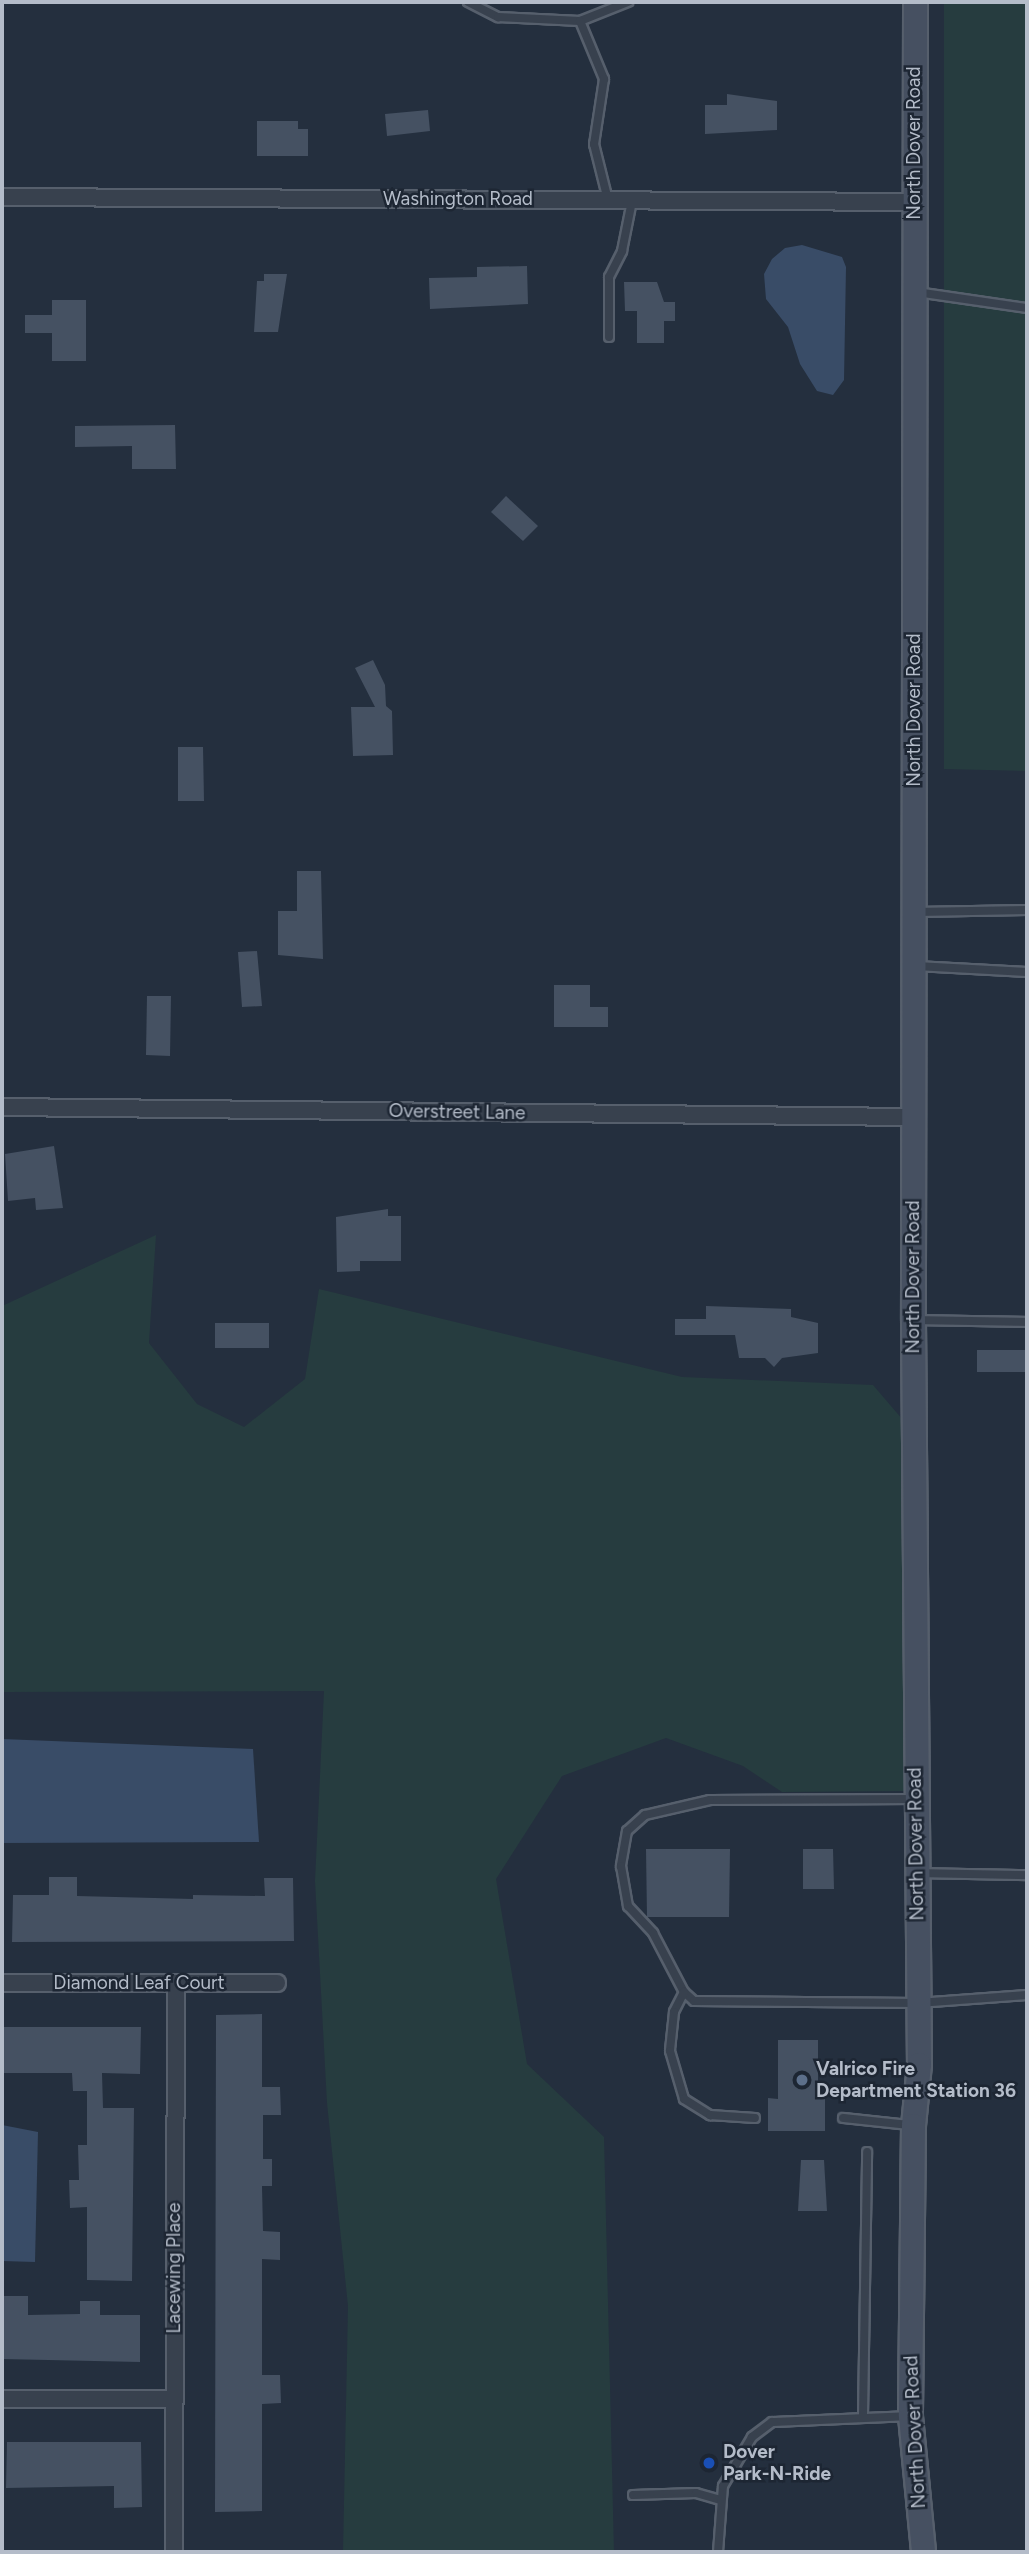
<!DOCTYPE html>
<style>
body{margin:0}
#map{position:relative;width:1029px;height:2554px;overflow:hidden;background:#242f3e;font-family:Figtree,sans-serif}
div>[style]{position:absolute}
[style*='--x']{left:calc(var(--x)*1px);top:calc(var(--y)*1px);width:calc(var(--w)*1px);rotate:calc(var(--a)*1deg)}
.green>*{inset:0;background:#263c3f}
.water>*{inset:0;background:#394c67}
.building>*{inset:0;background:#455162}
.roads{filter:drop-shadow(2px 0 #565f6c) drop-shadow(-2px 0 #565f6c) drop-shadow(0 2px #565f6c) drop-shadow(0 -2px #565f6c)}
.lane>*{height:8px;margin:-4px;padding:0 4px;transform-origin:4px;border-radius:4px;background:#38414e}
.street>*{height:16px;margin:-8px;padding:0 8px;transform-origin:8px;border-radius:8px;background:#38414e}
.secondary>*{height:23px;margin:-11.5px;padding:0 11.5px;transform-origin:11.5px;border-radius:11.5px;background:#465061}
.dots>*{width:19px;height:19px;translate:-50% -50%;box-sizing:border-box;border:4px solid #1d2633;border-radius:50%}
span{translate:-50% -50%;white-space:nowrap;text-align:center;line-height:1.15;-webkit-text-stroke:5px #1d2633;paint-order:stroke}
.street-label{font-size:19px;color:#b4bcc9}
.poi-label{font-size:19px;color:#b4bcc9;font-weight:700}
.left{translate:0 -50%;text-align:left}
.frame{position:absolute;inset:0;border:4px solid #b4bcc9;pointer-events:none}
</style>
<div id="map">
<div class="green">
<div style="clip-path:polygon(944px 2px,1027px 2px,1027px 771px,944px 769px)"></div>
<div style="clip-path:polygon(156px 1235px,149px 1343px,197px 1404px,244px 1427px,305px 1379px,319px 1289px,682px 1377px,873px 1385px,903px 1420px,906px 1791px,782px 1792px,743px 1766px,666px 1738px,562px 1776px,496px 1879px,527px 2064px,604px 2137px,614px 2552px,343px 2552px,348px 2306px,327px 2103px,315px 1881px,324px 1691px,2px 1692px,2px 1306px)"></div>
</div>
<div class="water">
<div style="clip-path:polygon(802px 245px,842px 257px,846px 267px,844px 380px,833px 395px,817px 391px,800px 364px,788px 327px,766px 299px,764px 274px,772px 259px,785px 248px)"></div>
<div style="clip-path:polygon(2px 1739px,253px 1749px,259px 1842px,2px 1843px)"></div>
<div style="clip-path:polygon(2px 2125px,38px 2132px,35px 2262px,2px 2261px)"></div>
</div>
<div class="building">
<div style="clip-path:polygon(727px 94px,777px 101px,777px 130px,705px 134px,705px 105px,727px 105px)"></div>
<div style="clip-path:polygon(428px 110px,430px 131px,387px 136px,385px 114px)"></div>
<div style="clip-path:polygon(257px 121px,298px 121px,298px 129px,308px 129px,308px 156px,257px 156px)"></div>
<div style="clip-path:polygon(527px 266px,528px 304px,430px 309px,429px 278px,477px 277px,477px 267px)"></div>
<div style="clip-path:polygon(264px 274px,287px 274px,278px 332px,254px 332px,257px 281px,264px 281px)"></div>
<div style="clip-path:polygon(624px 282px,657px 282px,664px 302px,675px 302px,675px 321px,664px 321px,664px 343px,637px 343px,637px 311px,625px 311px)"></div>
<div style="clip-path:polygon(52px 300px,86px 300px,86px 361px,52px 361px,52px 333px,25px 333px,25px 315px,52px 315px)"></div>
<div style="clip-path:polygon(175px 425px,176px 469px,132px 469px,132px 446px,75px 447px,75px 426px)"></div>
<div style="clip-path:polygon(506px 496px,538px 526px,523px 541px,491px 512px)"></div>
<div style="clip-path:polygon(373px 660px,385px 685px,386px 706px,392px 711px,393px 755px,353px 756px,351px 707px,375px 707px,355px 668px)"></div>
<div style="clip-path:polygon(178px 747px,203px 747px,204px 801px,178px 801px)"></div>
<div style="clip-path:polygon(297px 871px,321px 871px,323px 959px,278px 955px,278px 911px,297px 911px)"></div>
<div style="clip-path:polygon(257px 951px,262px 1006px,242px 1007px,238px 952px)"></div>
<div style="clip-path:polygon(554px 985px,590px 985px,590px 1007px,608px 1007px,608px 1027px,554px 1027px)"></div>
<div style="clip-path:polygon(147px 996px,171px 996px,170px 1056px,146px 1055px)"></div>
<div style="clip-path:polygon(54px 1146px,63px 1208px,36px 1210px,35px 1198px,8px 1201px,5px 1154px)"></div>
<div style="clip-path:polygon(388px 1209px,388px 1216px,401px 1216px,401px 1261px,360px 1261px,360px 1271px,337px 1272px,336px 1217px)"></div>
<div style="clip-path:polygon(706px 1306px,791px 1309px,791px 1317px,818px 1323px,818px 1353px,782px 1358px,774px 1367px,765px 1358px,739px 1358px,735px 1335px,675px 1335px,675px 1319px,706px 1319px)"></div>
<div style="clip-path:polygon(215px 1323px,269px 1323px,269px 1348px,215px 1348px)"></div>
<div style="clip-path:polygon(977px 1350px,1027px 1350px,1027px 1372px,977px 1372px)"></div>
<div style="clip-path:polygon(646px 1849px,730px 1849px,729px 1917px,647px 1917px)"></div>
<div style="clip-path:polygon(803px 1849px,833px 1849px,834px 1889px,803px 1889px)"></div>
<div style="clip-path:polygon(49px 1877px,77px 1877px,77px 1896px,193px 1899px,193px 1895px,265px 1896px,264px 1878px,293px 1878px,294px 1941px,12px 1942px,13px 1895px,49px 1895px)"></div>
<div style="clip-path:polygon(262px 2014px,262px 2087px,280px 2087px,281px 2115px,263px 2115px,263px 2159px,272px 2159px,272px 2186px,262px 2186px,263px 2231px,280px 2232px,280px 2260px,262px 2259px,262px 2375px,280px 2375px,281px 2403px,262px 2404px,262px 2511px,215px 2512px,216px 2015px)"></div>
<div style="clip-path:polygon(2px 2027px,141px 2027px,140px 2074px,102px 2073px,103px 2108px,134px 2108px,132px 2281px,87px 2280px,87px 2207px,70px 2208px,69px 2180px,79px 2180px,78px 2145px,87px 2145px,87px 2091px,73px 2091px,72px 2073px,2px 2073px)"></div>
<div style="clip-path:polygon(778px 2040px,818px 2040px,818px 2099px,825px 2099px,825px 2131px,768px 2131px,768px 2098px,778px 2099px)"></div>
<div style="clip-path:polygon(801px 2160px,824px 2160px,827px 2211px,798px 2211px)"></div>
<div style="clip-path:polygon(2px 2296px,28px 2296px,28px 2315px,80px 2314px,80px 2301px,100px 2301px,100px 2315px,140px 2315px,140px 2362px,2px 2359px)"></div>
<div style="clip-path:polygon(7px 2442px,141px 2442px,142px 2507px,114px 2508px,114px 2486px,6px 2488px)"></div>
</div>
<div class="roads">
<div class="lane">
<div style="--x:468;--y:2;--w:34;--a:27"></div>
<div style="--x:498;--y:17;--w:82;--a:2.8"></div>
<div style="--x:580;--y:21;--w:52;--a:-21.6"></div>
<div style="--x:580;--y:21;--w:63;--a:67.5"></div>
<div style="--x:604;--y:79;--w:66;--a:98.7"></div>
<div style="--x:594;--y:144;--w:58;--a:76"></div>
<div style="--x:917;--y:292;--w:111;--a:8.3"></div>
<div style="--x:609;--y:337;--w:60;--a:-90"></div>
<div style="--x:609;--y:277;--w:29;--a:-63"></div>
<div style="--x:622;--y:251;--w:51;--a:-78.7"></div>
<div style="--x:916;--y:912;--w:111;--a:-1"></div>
<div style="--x:916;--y:966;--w:111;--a:3.1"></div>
<div style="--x:916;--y:1320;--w:111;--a:1"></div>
<div style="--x:916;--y:1799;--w:206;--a:179.7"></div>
<div style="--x:710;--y:1800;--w:67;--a:167"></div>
<div style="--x:645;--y:1815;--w:24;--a:138"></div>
<div style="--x:627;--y:1831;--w:36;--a:100"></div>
<div style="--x:621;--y:1866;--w:41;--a:80.1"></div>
<div style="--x:628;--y:1906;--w:37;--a:47"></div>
<div style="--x:653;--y:1933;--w:67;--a:62.3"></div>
<div style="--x:684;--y:1992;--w:13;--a:42"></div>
<div style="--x:694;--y:2001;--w:224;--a:0.5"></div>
<div style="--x:918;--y:2003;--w:109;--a:-4.2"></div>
<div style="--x:920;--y:1873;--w:107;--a:1.1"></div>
<div style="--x:684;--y:1992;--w:22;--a:117"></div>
<div style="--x:674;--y:2012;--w:39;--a:96"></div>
<div style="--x:670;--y:2051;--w:50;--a:73.7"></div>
<div style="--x:684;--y:2099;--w:31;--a:32"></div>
<div style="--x:710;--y:2115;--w:45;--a:3.8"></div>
<div style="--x:843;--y:2118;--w:67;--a:6"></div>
<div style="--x:863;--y:2416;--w:264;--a:-89.1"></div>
<div style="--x:633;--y:2495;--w:63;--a:-1.8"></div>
<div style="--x:696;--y:2493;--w:25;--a:16"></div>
<div style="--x:718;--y:2552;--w:66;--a:-85.7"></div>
<div style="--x:723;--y:2486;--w:57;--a:-59.4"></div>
<div style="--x:752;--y:2437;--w:25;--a:-37"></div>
<div style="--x:772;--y:2422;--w:135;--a:-2.5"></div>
</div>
<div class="street">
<div style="--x:2;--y:197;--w:912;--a:0.31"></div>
<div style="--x:2;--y:1107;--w:911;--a:0.63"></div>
<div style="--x:2;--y:1983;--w:275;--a:0"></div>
<div style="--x:2;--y:2399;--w:171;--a:0"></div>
<div style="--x:174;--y:2552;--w:569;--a:-89.8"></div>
</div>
<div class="secondary">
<div style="--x:915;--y:2;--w:1318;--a:90.09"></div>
<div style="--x:913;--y:1320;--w:744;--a:89.54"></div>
<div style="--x:919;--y:2064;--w:61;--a:95.6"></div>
<div style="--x:913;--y:2125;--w:291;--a:90.6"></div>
<div style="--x:910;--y:2416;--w:137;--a:84.5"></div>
</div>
</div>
<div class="dots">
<div style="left:802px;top:2080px;background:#5c6f8a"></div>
<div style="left:709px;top:2463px;background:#1a4fb4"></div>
</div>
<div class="street-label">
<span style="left:914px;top:143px;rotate:-90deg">North Dover Road</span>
<span style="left:458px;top:199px">Washington Road</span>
<span style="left:914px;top:710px;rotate:-90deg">North Dover Road</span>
<span style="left:457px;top:1112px;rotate:1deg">Overstreet Lane</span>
<span style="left:913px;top:1277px;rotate:-90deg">North Dover Road</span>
<span style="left:916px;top:1844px;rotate:-91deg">North Dover Road</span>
<span style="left:139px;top:1983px">Diamond Leaf Court</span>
<span style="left:174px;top:2268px;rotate:-90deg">Lacewing Place</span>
<span style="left:915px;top:2432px;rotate:-93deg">North Dover Road</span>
</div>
<div class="poi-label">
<span class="left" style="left:816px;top:2080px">Valrico Fire<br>Department Station 36</span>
<span class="left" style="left:723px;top:2463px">Dover<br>Park-N-Ride</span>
</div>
<div class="frame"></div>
</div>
